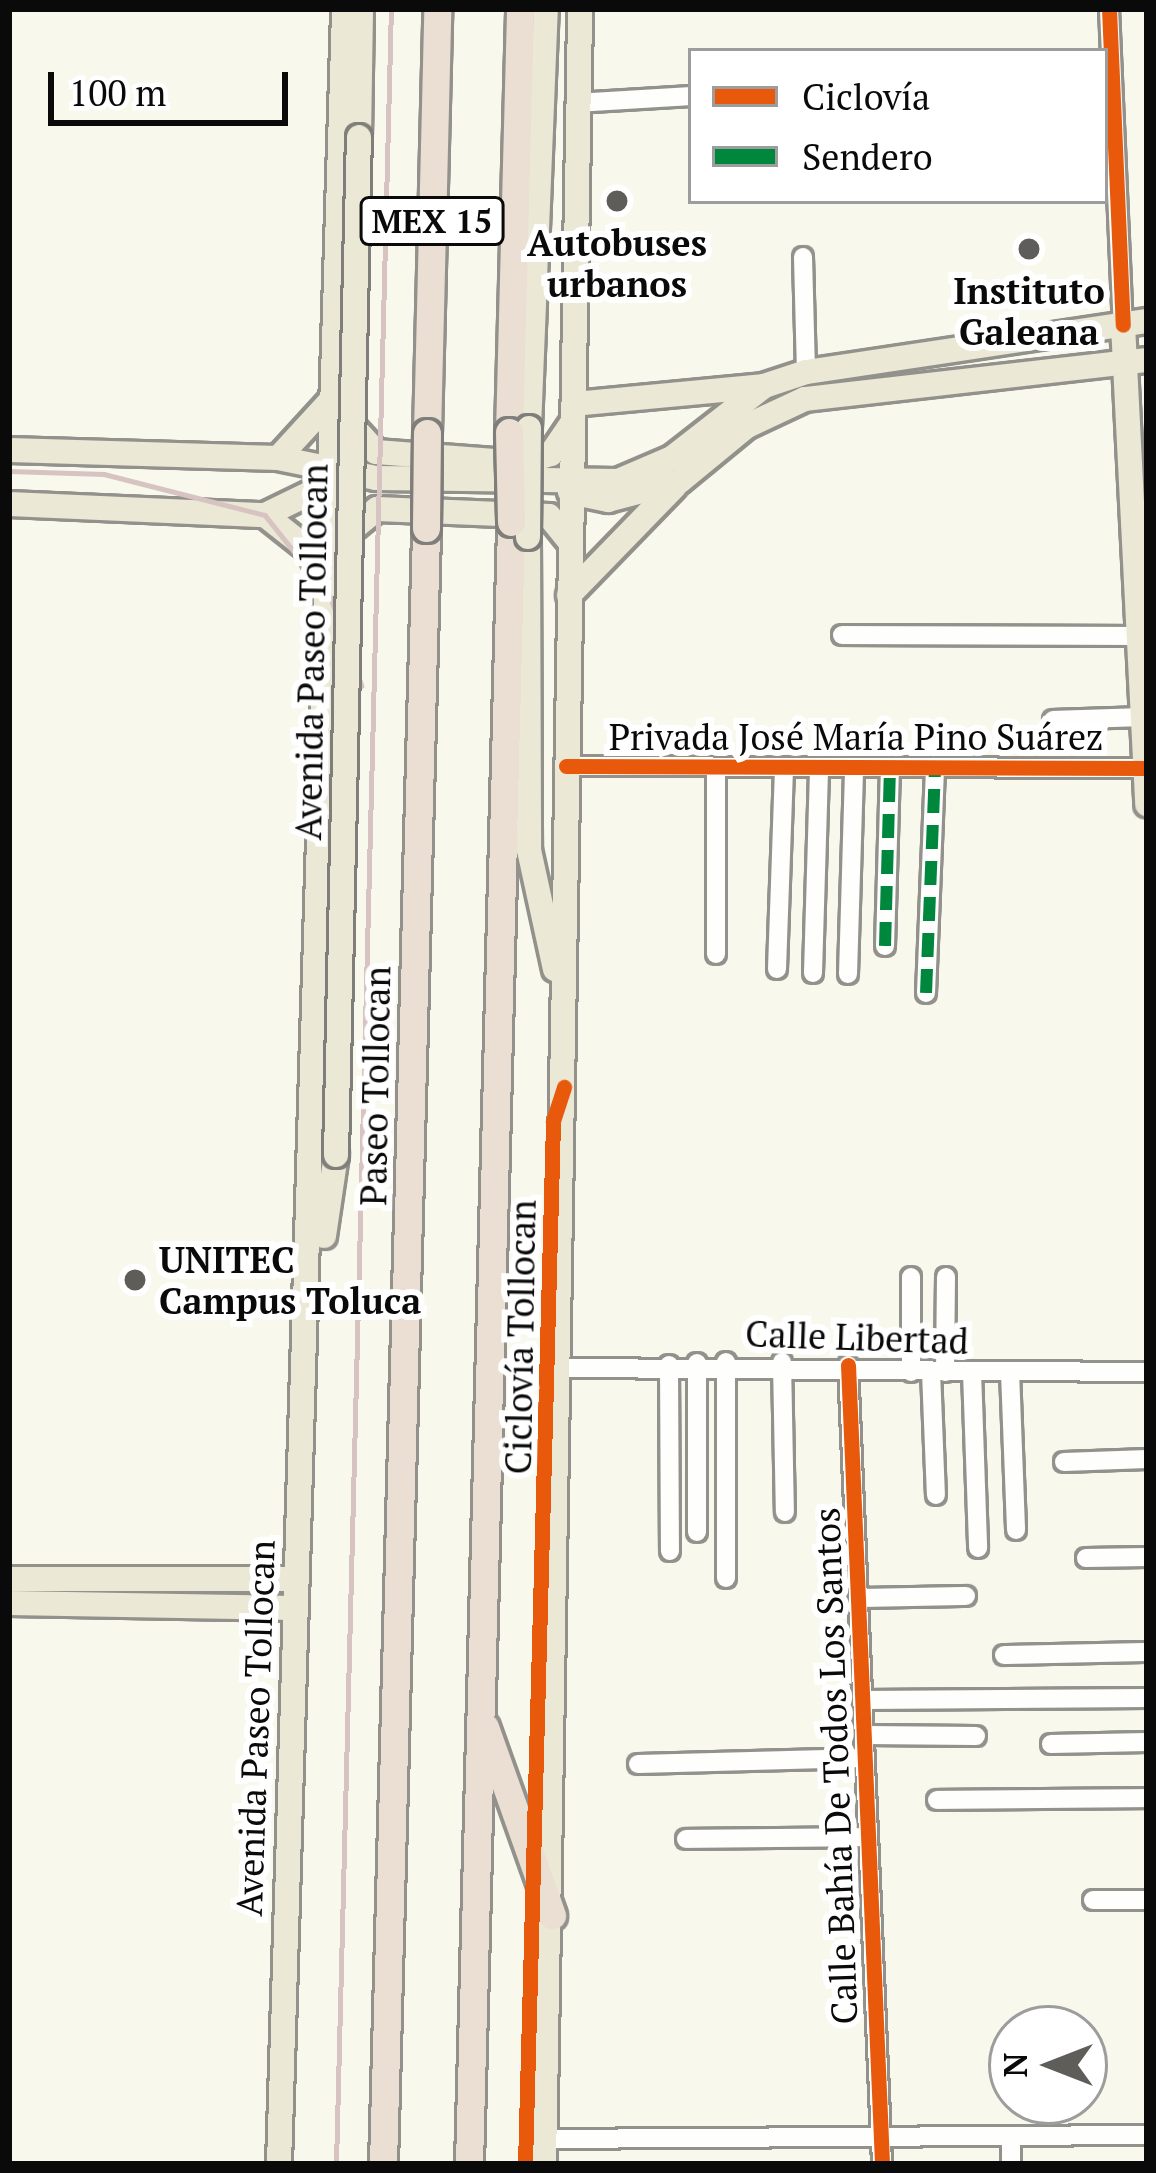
<!DOCTYPE html>
<meta charset="utf-8">
<style>
body{margin:0}
#map{position:relative;width:1156px;height:2173px;overflow:hidden;background:#f9f8ed;font-family:"PT Serif",serif}
div>[style]{position:absolute}
[style*='--x']{left:calc(var(--x)*1px);top:calc(var(--y)*1px);width:calc(var(--w)*1px);rotate:calc(var(--a)*1deg)}
.roads{filter:drop-shadow(3px 0 #92918c) drop-shadow(-3px 0 #92918c) drop-shadow(0 3px #92918c) drop-shadow(0 -3px #92918c)}
.minor>*{height:18px;margin:-9px;padding:0 9px;transform-origin:9px;border-radius:9px;background:#fefefc}
.major>*{height:24px;margin:-12px;padding:0 12px;transform-origin:12px;border-radius:12px;background:#ebe8d6}
.highway>*{height:27px;margin:-13.5px;padding:0 13.5px;transform-origin:13.5px;border-radius:13.5px;background:#eadfd2}
.rail>*{height:4.5px;margin:-2.25px;padding:0 2.25px;transform-origin:2.25px;border-radius:2.25px;background:#d7c3c1}
.bridges{filter:drop-shadow(3px 0 #7f7e7a) drop-shadow(-3px 0 #7f7e7a) drop-shadow(0 3px #7f7e7a) drop-shadow(0 -3px #7f7e7a)}
.major-bridge>*{height:24px;margin:-12px;padding:0 12px;transform-origin:12px;border-radius:12px;background:#ebe8d6}
.highway-bridge>*{height:27px;margin:-13.5px;padding:0 13.5px;transform-origin:13.5px;border-radius:13.5px;background:#eadfd2}
.quiet>*{height:12px;margin-top:-6px;transform-origin:0;background:repeating-linear-gradient(90deg,#00873e 0 24px,transparent 0 36px)}
.cycleway>*{height:15px;margin:-7.5px;padding:0 7.5px;transform-origin:7.5px;border-radius:7.5px;background:#e8590c}
.dots>*{width:33px;height:33px;translate:-50% -50%;box-sizing:border-box;border:6px solid #fff;border-radius:50%}
span{translate:-50% -50%;white-space:nowrap;text-align:center;line-height:1.15;-webkit-text-stroke:12px #fff;paint-order:stroke}
.shield-label span{padding:3px 9px;background:#fff;border:3px solid;border-radius:9px;-webkit-text-stroke-width:0}
.shield-label{font-size:33px;color:#0a0a0a;font-weight:700}
.poi-label{font-size:36px;color:#0a0a0a;font-weight:700}
.left{translate:0 -50%;text-align:left}
.street-label{font-size:36px;color:#0a0a0a}
.frame{position:absolute;inset:0;border:12px solid #0a0a0a;pointer-events:none}
.legend{position:absolute;left:688px;top:48px;width:420px;height:156px;box-sizing:border-box;background:#fff;border:3px solid #9d9d9d;margin:0;padding:15px 21px;list-style:none;font-size:36px;color:#0a0a0a}
.legend li{display:flex;align-items:center;gap:24px;height:60px}
.legend b{width:60px;border:3px solid #9d9d9d}
.north{position:absolute;left:988px;top:2005px;width:120px;height:120px;box-sizing:border-box;background:#fff;border:3px solid #9d9d9d;border-radius:50%;rotate:270deg;font-size:33px;font-weight:700;line-height:48px;text-align:center;color:#0a0a0a}
.north::after{content:'';display:block;margin:auto;width:42px;height:54px;background:#5e5d59;clip-path:polygon(50% 0,100% 100%,50% 72%,0 100%)}
.scale{position:absolute;left:48px;top:72px;width:240px;height:54px;box-sizing:border-box;border:6px solid #0a0a0a;border-top:0;padding-left:15px;font-size:36px;line-height:42px;white-space:nowrap;color:#0a0a0a;-webkit-text-stroke:9px #fff;paint-order:stroke}
</style>
<div id="map">
<div class="roads">
<div class="minor">
<div style="--x:1109;--y:9;--w:316;--a:87.5"></div>
<div style="--x:576;--y:103;--w:115;--a:-3.5"></div>
<div style="--x:803;--y:257;--w:115;--a:88.5"></div>
<div style="--x:842;--y:635;--w:296;--a:0.2"></div>
<div style="--x:1053;--y:720;--w:89;--a:-1.9"></div>
<div style="--x:566;--y:766;--w:581;--a:0.2"></div>
<div style="--x:716;--y:768;--w:186;--a:90"></div>
<div style="--x:885;--y:946;--w:174;--a:-88.4"></div>
<div style="--x:777;--y:969;--w:198;--a:-88"></div>
<div style="--x:813;--y:973;--w:202;--a:-88.3"></div>
<div style="--x:848;--y:974;--w:202;--a:-88.3"></div>
<div style="--x:926;--y:993;--w:220;--a:-87.7"></div>
<div style="--x:726;--y:1362;--w:216;--a:90"></div>
<div style="--x:782;--y:1362;--w:150;--a:88.9"></div>
<div style="--x:697;--y:1363;--w:169;--a:90"></div>
<div style="--x:669;--y:1365;--w:186;--a:89.7"></div>
<div style="--x:848;--y:1365;--w:800;--a:87.56"></div>
<div style="--x:564;--y:1368;--w:583;--a:0.39"></div>
<div style="--x:911;--y:1372;--w:95;--a:-90"></div>
<div style="--x:931;--y:1372;--w:123;--a:87.7"></div>
<div style="--x:945;--y:1372;--w:95;--a:-89.4"></div>
<div style="--x:972;--y:1372;--w:176;--a:88"></div>
<div style="--x:1010;--y:1372;--w:158;--a:87.8"></div>
<div style="--x:1064;--y:1462;--w:83;--a:-2.1"></div>
<div style="--x:1086;--y:1558;--w:61;--a:-0.9"></div>
<div style="--x:858;--y:1598;--w:108;--a:-1.1"></div>
<div style="--x:1004;--y:1655;--w:143;--a:-1.2"></div>
<div style="--x:863;--y:1700;--w:284;--a:-0.4"></div>
<div style="--x:865;--y:1735;--w:111;--a:0.5"></div>
<div style="--x:1051;--y:1744;--w:96;--a:-1.2"></div>
<div style="--x:638;--y:1764;--w:226;--a:-1.5"></div>
<div style="--x:937;--y:1800;--w:210;--a:-0.5"></div>
<div style="--x:686;--y:1839;--w:182;--a:-0.6"></div>
<div style="--x:1093;--y:1900;--w:54;--a:0"></div>
<div style="--x:1011;--y:2136;--w:28;--a:90"></div>
<div style="--x:545;--y:2139;--w:602;--a:-0.38"></div>
</div>
<div class="major">
<div style="--x:359;--y:137;--w:128;--a:-89.1"></div>
<div style="--x:1123;--y:325;--w:480;--a:87.1"></div>
<div style="--x:574;--y:404;--w:190;--a:-5.4"></div>
<div style="--x:347;--y:420;--w:43;--a:47.8"></div>
<div style="--x:376;--y:452;--w:145;--a:4.3"></div>
<div style="--x:521;--y:463;--w:31;--a:-17"></div>
<div style="--x:551;--y:454;--w:36;--a:-56"></div>
<div style="--x:529;--y:428;--w:419;--a:-87.7"></div>
<div style="--x:9;--y:450;--w:269;--a:1.7"></div>
<div style="--x:278;--y:458;--w:100;--a:11.5"></div>
<div style="--x:376;--y:478;--w:242;--a:0.7"></div>
<div style="--x:618;--y:481;--w:59;--a:-23.1"></div>
<div style="--x:672;--y:458;--w:117;--a:-38"></div>
<div style="--x:764;--y:386;--w:44;--a:-18.4"></div>
<div style="--x:806;--y:372;--w:345;--a:-8.5"></div>
<div style="--x:278;--y:458;--w:83;--a:-47.4"></div>
<div style="--x:570;--y:492;--w:39;--a:12"></div>
<div style="--x:608;--y:500;--w:74;--a:-14.8"></div>
<div style="--x:680;--y:481;--w:87;--a:-39.4"></div>
<div style="--x:747;--y:426;--w:64;--a:-25"></div>
<div style="--x:805;--y:399;--w:344;--a:-6.5"></div>
<div style="--x:9;--y:504;--w:256;--a:2.5"></div>
<div style="--x:265;--y:515;--w:76;--a:-25.9"></div>
<div style="--x:265;--y:515;--w:56;--a:38.5"></div>
<div style="--x:309;--y:550;--w:43;--a:65.2"></div>
<div style="--x:344;--y:536;--w:43;--a:-39.3"></div>
<div style="--x:377;--y:509;--w:172;--a:2.3"></div>
<div style="--x:549;--y:516;--w:35;--a:51"></div>
<div style="--x:528;--y:537;--w:313;--a:89.8"></div>
<div style="--x:529;--y:850;--w:122;--a:77.7"></div>
<div style="--x:569;--y:595;--w:151;--a:-45.8"></div>
<div style="--x:324;--y:1236;--w:82;--a:-81.6"></div>
<div style="--x:9;--y:1579;--w:286;--a:0"></div>
<div style="--x:9;--y:1603;--w:285;--a:1"></div>
<div style="--x:279;--y:2164;--w:2156;--a:-88.27"></div>
<div style="--x:544;--y:2164;--w:2155;--a:-89.04"></div>
</div>
<div class="highway">
<div style="--x:509;--y:432;--w:423;--a:-88.5"></div>
<div style="--x:427;--y:433;--w:424;--a:-88.6"></div>
<div style="--x:485;--y:1727;--w:200;--a:70.4"></div>
<div style="--x:383;--y:2164;--w:1637;--a:-88.49"></div>
<div style="--x:469;--y:2164;--w:1643;--a:-88.53"></div>
</div>
</div>
<div class="rail">
<div style="--x:9;--y:471;--w:95;--a:1.8"></div>
<div style="--x:104;--y:474;--w:166;--a:14.3"></div>
<div style="--x:265;--y:515;--w:106;--a:51.5"></div>
<div style="--x:331;--y:598;--w:93;--a:70.6"></div>
<div style="--x:336;--y:2164;--w:2156;--a:-88.54"></div>
</div>
<div class="bridges">
<div class="major-bridge">
<div style="--x:528;--y:537;--w:109;--a:-89.5"></div>
<div style="--x:336;--y:1155;--w:1018;--a:-88.71"></div>
</div>
<div class="highway-bridge">
<div style="--x:509;--y:432;--w:90;--a:88.7"></div>
<div style="--x:426;--y:528;--w:95;--a:-89.4"></div>
</div>
</div>
<div class="quiet">
<div style="--x:885;--y:946;--w:174;--a:-88.4"></div>
<div style="--x:926;--y:993;--w:220;--a:-87.7"></div>
</div>
<div class="cycleway">
<div style="--x:1109;--y:9;--w:316;--a:87.5"></div>
<div style="--x:566;--y:766;--w:581;--a:0.2"></div>
<div style="--x:848;--y:1365;--w:800;--a:87.56"></div>
<div style="--x:525;--y:2164;--w:1043;--a:-88.46"></div>
<div style="--x:553;--y:1121;--w:36;--a:-72"></div>
</div>
<div class="dots">
<div style="left:617px;top:201px;background:#5e5d59"></div>
<div style="left:1029px;top:249px;background:#5e5d59"></div>
<div style="left:135px;top:1280px;background:#5e5d59"></div>
</div>
<div class="shield-label">
<span style="left:432px;top:221px">MEX 15</span>
</div>
<div class="poi-label">
<span style="left:617px;top:263px">Autobuses<br>urbanos</span>
<span style="left:1029px;top:311px">Instituto<br>Galeana</span>
<span class="left" style="left:159px;top:1280px">UNITEC<br>Campus Toluca</span>
</div>
<div class="street-label">
<span style="left:311px;top:652px;rotate:-89deg">Avenida Paseo Tollocan</span>
<span style="left:856px;top:737px">Privada José María Pino Suárez</span>
<span style="left:375px;top:1086px;rotate:-89deg">Paseo Tollocan</span>
<span style="left:520px;top:1337px;rotate:-89deg">Ciclovía Tollocan</span>
<span style="left:857px;top:1337px;rotate:2deg">Calle Libertad</span>
<span style="left:255px;top:1728px;rotate:-88deg">Avenida Paseo Tollocan</span>
<span style="left:835px;top:1766px;rotate:-92deg">Calle Bahía De Todos Los Santos</span>
</div>
<div class="frame"></div>
<ul class="legend">
<li><b style="height:15px;background:#e8590c"></b>Ciclovía</li>
<li><b style="height:15px;background:#00873e"></b>Sendero</li>
</ul>
<div class="north">N</div>
<div class="scale">100 m</div>
</div>
